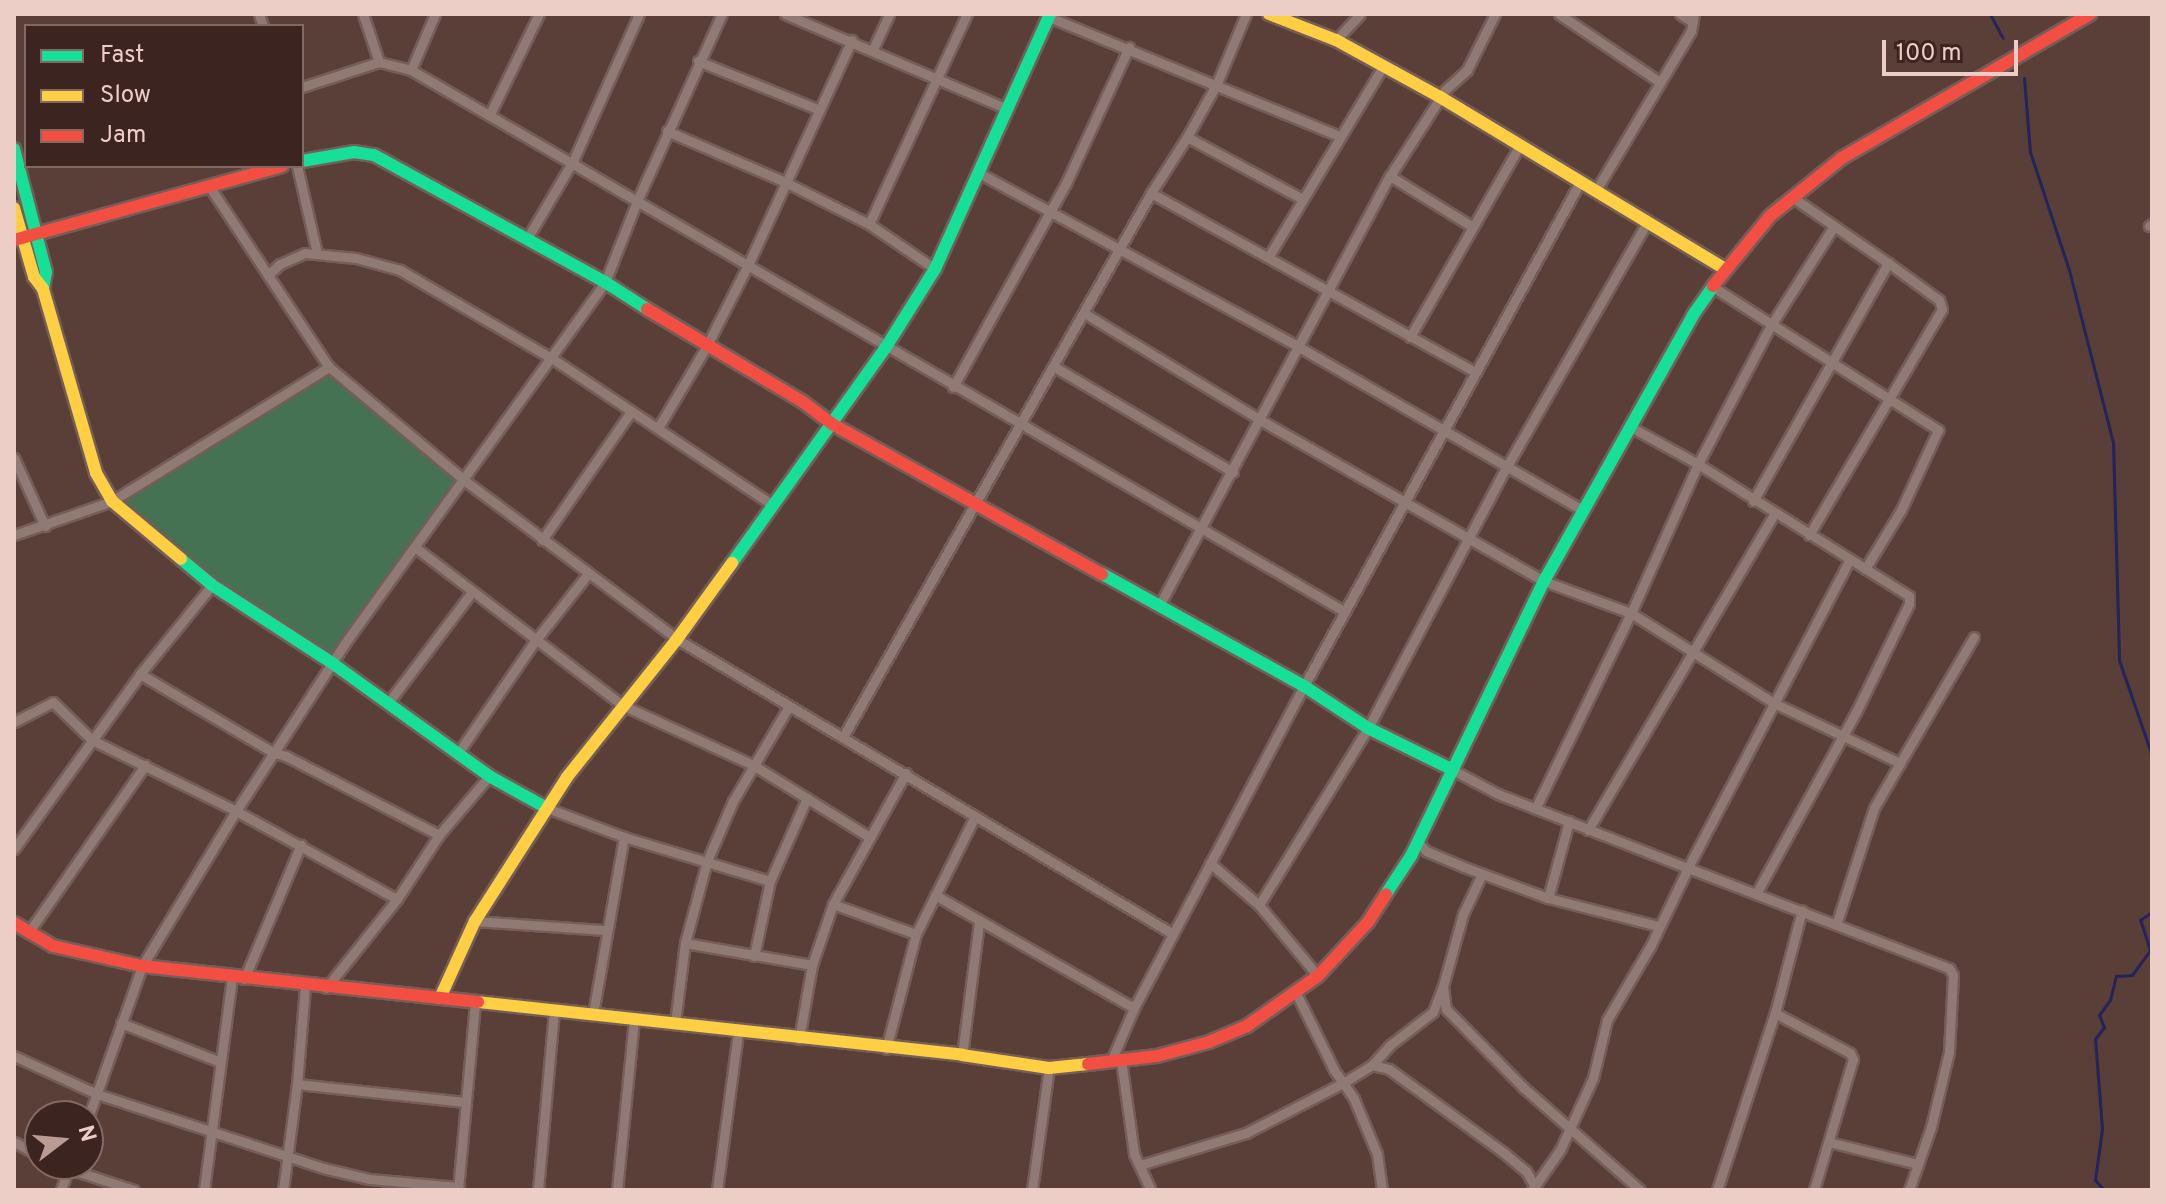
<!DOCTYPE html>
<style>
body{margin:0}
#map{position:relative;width:2166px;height:1204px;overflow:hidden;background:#5a3e38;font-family:Overpass,sans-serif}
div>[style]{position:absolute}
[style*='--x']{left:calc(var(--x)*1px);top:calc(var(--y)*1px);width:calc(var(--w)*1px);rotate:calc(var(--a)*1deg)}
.green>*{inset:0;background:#457252}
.stream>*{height:3px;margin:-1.5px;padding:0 1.5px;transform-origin:1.5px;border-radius:1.5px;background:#22245b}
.roads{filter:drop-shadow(2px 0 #755d58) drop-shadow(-2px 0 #755d58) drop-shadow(0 2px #755d58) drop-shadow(0 -2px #755d58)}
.street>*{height:9px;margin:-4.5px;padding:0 4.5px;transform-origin:4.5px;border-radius:4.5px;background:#8f7a75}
.fast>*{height:12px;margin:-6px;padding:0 6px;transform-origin:6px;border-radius:6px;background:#16e098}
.slow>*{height:12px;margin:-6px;padding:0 6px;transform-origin:6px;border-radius:6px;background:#ffcf43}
.jam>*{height:12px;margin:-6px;padding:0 6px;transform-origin:6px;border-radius:6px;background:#f24e42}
span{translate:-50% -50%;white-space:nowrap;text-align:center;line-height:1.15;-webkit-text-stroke:6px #3c2520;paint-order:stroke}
.frame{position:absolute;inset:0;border:16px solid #edcec6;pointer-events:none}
.legend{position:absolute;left:24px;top:24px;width:280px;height:144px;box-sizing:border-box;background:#3c2520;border:2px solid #836962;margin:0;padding:10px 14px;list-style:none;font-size:24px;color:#edcec6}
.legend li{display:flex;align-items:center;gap:16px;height:40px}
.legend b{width:40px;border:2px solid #836962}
.north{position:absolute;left:24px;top:1100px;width:80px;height:80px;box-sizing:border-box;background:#3c2520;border:2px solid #836962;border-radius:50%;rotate:74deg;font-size:22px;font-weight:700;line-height:32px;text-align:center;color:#edcec6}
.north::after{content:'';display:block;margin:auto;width:28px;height:36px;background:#ba9c94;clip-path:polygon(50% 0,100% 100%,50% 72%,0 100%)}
.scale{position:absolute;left:1882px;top:40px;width:136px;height:36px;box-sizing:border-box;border:4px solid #edcec6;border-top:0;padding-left:10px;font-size:24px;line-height:28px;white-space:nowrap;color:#edcec6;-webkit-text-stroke:6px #3c2520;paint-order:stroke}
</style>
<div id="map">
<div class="green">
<div style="clip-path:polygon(328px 368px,463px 482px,333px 665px,208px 582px,114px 499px)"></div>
</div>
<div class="stream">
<div style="--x:1990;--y:14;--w:27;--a:62"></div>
<div style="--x:2024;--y:78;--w:74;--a:85.4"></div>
<div style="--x:2030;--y:152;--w:124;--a:71.7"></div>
<div style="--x:2069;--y:270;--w:178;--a:75.7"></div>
<div style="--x:2113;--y:442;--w:218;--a:88.4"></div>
<div style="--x:2119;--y:660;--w:102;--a:71"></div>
<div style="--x:2104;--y:1190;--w:13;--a:-132"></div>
<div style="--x:2095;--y:1180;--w:51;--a:-82.2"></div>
<div style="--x:2102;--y:1129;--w:90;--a:-94.4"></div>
<div style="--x:2095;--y:1039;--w:15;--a:-53"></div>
<div style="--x:2104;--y:1027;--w:13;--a:-113"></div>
<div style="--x:2099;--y:1015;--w:19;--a:-54"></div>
<div style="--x:2110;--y:1000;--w:25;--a:-76"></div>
<div style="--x:2116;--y:976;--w:16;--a:-4"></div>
<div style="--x:2132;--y:975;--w:31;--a:-54"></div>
<div style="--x:2150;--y:950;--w:32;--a:-108"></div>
<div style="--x:2140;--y:920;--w:14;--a:-34"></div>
</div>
<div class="roads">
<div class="street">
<div style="--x:259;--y:14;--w:13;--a:72"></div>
<div style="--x:363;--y:14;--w:51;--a:71.6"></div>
<div style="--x:785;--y:14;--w:239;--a:23.1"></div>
<div style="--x:1559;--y:14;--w:122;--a:34"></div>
<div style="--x:1680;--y:14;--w:15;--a:32"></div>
<div style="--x:1049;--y:17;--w:313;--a:22.3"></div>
<div style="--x:1336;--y:40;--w:35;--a:-47"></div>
<div style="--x:873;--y:49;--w:38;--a:-65"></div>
<div style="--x:698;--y:61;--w:131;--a:21.9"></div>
<div style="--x:411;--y:70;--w:61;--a:-66.8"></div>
<div style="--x:302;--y:87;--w:81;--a:-18"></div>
<div style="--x:379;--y:62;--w:33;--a:14"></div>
<div style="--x:411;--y:70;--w:1079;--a:30.11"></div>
<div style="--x:490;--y:114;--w:111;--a:-63.9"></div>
<div style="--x:667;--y:131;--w:126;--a:23.3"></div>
<div style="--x:783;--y:181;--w:96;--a:26.6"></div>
<div style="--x:869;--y:224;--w:80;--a:34.3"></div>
<div style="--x:1187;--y:137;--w:129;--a:28.2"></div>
<div style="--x:297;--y:166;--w:89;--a:77.1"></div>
<div style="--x:979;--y:173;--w:364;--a:28.5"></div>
<div style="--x:1299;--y:347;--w:327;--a:29.9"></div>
<div style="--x:1390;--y:176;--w:97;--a:31.6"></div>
<div style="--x:211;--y:189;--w:214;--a:56.5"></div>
<div style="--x:329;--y:367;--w:176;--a:39.9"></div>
<div style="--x:464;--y:480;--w:266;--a:36.7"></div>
<div style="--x:677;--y:639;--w:577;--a:30.74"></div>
<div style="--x:1595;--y:192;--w:187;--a:-59.2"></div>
<div style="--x:1691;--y:31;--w:17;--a:-80"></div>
<div style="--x:1151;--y:193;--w:369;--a:28.9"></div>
<div style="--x:869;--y:224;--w:232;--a:-65"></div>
<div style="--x:2149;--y:226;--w:4;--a:-34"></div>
<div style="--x:528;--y:237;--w:88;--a:-59.4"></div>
<div style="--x:573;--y:161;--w:161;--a:-65.8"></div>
<div style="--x:1269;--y:256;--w:222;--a:-59"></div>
<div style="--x:268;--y:275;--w:16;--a:-43"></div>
<div style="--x:280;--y:264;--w:27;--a:-24"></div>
<div style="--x:305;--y:253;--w:51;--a:5.6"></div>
<div style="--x:356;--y:258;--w:46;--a:15.3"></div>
<div style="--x:400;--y:270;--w:177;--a:30.2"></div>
<div style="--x:553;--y:359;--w:262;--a:33.6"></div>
<div style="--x:1713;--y:287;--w:267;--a:32.4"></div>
<div style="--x:1938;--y:430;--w:88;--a:114.8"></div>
<div style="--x:1901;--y:510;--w:69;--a:121.4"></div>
<div style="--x:1084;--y:313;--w:208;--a:31.2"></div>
<div style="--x:1262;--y:421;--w:324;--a:29.6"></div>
<div style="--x:1544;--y:581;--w:93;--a:20.2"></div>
<div style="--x:1631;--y:613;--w:169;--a:32.2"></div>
<div style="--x:1774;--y:703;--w:140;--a:25.5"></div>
<div style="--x:1900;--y:763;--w:52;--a:120"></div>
<div style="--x:1874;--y:808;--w:120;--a:108"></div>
<div style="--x:1410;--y:337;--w:221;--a:-60.2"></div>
<div style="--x:1053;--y:366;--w:209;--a:30.5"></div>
<div style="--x:953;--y:387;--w:233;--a:-61"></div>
<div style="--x:1066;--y:183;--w:150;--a:-65.1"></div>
<div style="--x:1629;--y:426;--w:79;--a:28.8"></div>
<div style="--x:1698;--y:464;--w:249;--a:32"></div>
<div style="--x:1909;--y:596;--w:8;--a:90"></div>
<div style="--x:1909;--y:604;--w:120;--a:116.1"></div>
<div style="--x:1856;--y:712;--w:208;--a:118.8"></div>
<div style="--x:658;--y:428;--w:94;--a:-59.3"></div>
<div style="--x:706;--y:347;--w:90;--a:-62.9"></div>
<div style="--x:747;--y:267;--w:250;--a:-65.2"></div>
<div style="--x:14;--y:458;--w:75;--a:65.5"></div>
<div style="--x:1753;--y:501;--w:274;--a:-60.4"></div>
<div style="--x:1888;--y:263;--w:116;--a:-145.5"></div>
<div style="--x:14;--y:535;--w:104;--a:-19.1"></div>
<div style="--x:112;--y:501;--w:255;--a:-31.7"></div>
<div style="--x:1809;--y:535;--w:262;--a:-59.5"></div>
<div style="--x:1942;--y:309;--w:9;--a:-108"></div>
<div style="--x:1939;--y:300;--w:63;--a:-144"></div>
<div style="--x:542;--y:540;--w:155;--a:-55.3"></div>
<div style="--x:416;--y:548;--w:259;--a:37.3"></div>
<div style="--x:622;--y:705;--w:144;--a:24.6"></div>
<div style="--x:753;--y:765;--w:135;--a:31.7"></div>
<div style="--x:1850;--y:559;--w:349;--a:117.7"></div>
<div style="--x:1688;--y:868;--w:280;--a:21"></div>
<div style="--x:1949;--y:968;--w:8;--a:60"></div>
<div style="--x:1953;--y:975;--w:77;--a:93"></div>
<div style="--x:1949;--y:1052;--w:77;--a:103.5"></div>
<div style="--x:1931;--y:1127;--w:67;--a:109.2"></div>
<div style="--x:1159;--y:606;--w:488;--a:-61.8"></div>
<div style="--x:1390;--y:176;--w:102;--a:-57.4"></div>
<div style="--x:1445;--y:90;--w:30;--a:-42"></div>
<div style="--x:1467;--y:70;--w:63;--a:-63.4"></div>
<div style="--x:140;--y:674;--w:156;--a:30.5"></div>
<div style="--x:274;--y:753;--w:12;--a:14"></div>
<div style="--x:286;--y:756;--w:172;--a:27.3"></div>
<div style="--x:388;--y:703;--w:139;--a:-52.9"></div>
<div style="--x:14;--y:722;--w:44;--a:-27.1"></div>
<div style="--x:53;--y:702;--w:54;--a:44.3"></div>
<div style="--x:92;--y:740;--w:161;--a:26.2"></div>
<div style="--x:236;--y:811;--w:183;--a:28.7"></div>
<div style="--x:843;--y:737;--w:625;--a:-60.48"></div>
<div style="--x:1151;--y:193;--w:67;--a:-57.3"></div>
<div style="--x:1187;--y:137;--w:62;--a:-60.9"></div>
<div style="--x:1217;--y:83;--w:75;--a:-67.2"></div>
<div style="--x:458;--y:753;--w:136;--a:-55.5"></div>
<div style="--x:535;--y:641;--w:84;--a:-51.8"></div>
<div style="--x:1900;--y:763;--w:146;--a:-59.6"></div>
<div style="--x:1451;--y:769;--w:53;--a:28"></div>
<div style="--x:1498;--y:794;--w:204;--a:21.3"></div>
<div style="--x:1688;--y:868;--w:85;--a:115.7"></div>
<div style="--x:1651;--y:945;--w:87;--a:120.4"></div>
<div style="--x:1607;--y:1020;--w:60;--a:103.6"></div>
<div style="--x:1593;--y:1078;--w:79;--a:114.6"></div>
<div style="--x:1560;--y:1150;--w:49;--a:125"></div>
<div style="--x:1536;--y:807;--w:216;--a:-63.9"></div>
<div style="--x:1631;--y:613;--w:163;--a:-65.8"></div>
<div style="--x:1698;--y:464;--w:157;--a:-62.3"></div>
<div style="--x:1771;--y:325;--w:117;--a:-57.5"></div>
<div style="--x:547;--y:808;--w:82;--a:20.6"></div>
<div style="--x:624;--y:837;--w:152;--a:16.8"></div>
<div style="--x:1588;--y:830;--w:368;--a:-59.5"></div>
<div style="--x:1418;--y:842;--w:12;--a:48"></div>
<div style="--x:1426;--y:851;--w:41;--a:22.8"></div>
<div style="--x:1464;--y:867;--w:90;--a:20.3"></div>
<div style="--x:1548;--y:898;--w:80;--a:-74.7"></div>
<div style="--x:14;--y:849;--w:216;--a:-54.2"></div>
<div style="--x:140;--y:674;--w:114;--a:-51"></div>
<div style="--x:1210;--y:863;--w:65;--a:40.6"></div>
<div style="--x:1259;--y:905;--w:92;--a:50.3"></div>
<div style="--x:1482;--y:874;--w:44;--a:115.4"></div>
<div style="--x:1463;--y:914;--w:75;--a:105.5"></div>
<div style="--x:1443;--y:986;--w:23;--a:83"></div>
<div style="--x:1446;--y:1009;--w:111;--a:45.4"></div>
<div style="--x:1524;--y:1088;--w:154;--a:41.3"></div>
<div style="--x:935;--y:895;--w:229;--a:29.6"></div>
<div style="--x:1548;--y:898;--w:114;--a:14.3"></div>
<div style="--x:833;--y:904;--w:88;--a:19.9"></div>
<div style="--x:1259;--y:905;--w:208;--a:-58.4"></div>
<div style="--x:1368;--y:728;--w:297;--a:-62.1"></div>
<div style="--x:1507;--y:466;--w:280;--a:-60.1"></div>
<div style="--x:475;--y:921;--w:130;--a:4"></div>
<div style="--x:28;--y:933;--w:205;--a:-55.1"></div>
<div style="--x:685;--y:943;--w:129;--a:9.8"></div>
<div style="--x:754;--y:956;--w:77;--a:-78"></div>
<div style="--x:770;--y:881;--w:91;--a:-66"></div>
<div style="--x:244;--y:979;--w:146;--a:-67"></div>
<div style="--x:326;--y:988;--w:114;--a:-51.4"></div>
<div style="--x:397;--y:899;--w:77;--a:-56.7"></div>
<div style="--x:439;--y:835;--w:77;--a:-49.7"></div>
<div style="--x:1296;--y:993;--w:86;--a:63.7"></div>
<div style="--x:1334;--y:1070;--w:35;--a:55"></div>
<div style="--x:1354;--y:1099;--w:60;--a:67.3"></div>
<div style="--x:1377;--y:1154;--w:36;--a:82"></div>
<div style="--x:1775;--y:1013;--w:85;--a:28.1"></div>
<div style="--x:1850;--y:1053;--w:7;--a:63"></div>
<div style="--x:1853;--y:1059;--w:137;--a:106.6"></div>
<div style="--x:593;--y:1014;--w:180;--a:-80.1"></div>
<div style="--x:121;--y:1023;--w:104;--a:21.4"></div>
<div style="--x:675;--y:1023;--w:81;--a:-82.9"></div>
<div style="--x:685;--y:943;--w:85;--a:-75"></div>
<div style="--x:707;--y:861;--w:65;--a:-66.6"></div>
<div style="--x:733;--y:801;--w:110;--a:-59.5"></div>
<div style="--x:799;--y:1039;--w:75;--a:-80"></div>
<div style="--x:812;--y:965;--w:65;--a:-71"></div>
<div style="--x:833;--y:904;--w:150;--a:-60.9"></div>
<div style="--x:886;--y:1049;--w:119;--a:-75.4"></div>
<div style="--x:916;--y:934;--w:132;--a:-63.4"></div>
<div style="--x:962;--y:1055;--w:133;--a:-82.7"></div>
<div style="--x:14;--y:1056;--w:91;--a:24.6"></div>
<div style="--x:97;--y:1094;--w:238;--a:18.1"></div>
<div style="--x:323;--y:1168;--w:47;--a:13.4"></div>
<div style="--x:369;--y:1179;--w:90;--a:5.1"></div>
<div style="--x:1121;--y:1060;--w:95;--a:82.1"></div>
<div style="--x:1134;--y:1154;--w:40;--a:65"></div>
<div style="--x:1111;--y:1061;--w:58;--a:-66.5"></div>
<div style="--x:1134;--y:1008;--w:364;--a:-62.2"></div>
<div style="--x:1304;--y:686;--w:575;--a:-61.29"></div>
<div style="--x:1372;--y:1065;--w:17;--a:13"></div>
<div style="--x:1389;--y:1069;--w:141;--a:36.1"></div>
<div style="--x:1503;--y:1152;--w:30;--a:40"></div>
<div style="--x:1526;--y:1171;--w:20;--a:60"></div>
<div style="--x:297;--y:1084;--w:169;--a:6.1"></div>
<div style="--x:88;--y:1118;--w:161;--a:-70.4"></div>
<div style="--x:142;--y:966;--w:181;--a:-58.8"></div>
<div style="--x:236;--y:811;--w:200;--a:-57"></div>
<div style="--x:345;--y:643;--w:445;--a:-54.2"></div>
<div style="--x:605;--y:282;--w:87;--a:-68.4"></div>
<div style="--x:637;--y:201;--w:205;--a:-65.6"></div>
<div style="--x:14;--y:1142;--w:30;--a:28"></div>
<div style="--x:1829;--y:1142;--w:92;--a:13.9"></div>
<div style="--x:54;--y:1164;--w:84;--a:18"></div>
<div style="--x:1140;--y:1165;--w:111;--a:-16.8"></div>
<div style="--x:1246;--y:1133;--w:109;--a:-27.3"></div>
<div style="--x:1343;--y:1083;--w:34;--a:-32"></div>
<div style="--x:1372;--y:1065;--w:27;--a:-48"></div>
<div style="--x:1390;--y:1045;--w:54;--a:-37.5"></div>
<div style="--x:1433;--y:1012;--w:25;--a:-69"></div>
<div style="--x:61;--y:1190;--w:28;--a:-71"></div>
<div style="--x:204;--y:1190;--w:215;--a:-82.5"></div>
<div style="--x:283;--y:1190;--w:107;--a:-82.5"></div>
<div style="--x:297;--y:1084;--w:98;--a:-85.3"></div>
<div style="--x:458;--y:1190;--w:189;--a:-84.8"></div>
<div style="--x:538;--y:1190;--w:181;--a:-84.9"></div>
<div style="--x:617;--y:1190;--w:171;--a:-84.3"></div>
<div style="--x:717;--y:1190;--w:159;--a:-82.4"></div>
<div style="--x:1032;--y:1190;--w:123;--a:-82.1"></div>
<div style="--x:1717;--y:1190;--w:186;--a:-71.9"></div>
<div style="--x:1775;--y:1013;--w:106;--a:-75.3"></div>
</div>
<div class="fast">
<div style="--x:14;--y:149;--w:127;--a:75.4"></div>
<div style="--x:46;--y:272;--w:17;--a:100"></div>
<div style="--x:302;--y:161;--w:53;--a:-9.8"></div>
<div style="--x:354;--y:152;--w:20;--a:9"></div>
<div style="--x:374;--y:155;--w:264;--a:28.8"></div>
<div style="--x:605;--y:282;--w:50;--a:32.7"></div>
<div style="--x:181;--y:559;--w:40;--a:40"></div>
<div style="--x:212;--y:585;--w:143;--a:33"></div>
<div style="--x:332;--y:663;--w:193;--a:35.7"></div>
<div style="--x:489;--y:776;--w:66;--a:28.9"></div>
<div style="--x:732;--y:563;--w:265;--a:-54.5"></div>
<div style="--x:886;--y:347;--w:92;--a:-57.9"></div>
<div style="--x:935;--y:269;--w:280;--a:-65.7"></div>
<div style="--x:1102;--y:574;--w:231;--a:29"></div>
<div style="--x:1304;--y:686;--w:77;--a:33.3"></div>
<div style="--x:1368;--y:728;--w:93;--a:26.3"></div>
<div style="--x:1386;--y:894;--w:45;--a:-56.7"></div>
<div style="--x:1411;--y:856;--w:305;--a:-64.2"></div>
<div style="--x:1544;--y:581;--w:305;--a:-60.7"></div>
<div style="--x:1693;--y:315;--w:35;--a:-55"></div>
</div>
<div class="slow">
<div style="--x:1269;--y:14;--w:72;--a:21.2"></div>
<div style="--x:1336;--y:40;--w:119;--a:28.7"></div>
<div style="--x:1440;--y:97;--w:333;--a:31.1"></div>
<div style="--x:14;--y:208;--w:72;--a:73.8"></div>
<div style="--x:34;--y:277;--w:15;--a:53"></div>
<div style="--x:43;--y:289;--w:191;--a:73.9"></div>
<div style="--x:96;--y:473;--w:32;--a:60"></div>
<div style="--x:112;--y:501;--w:90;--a:40"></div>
<div style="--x:440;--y:998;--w:85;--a:-65.6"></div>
<div style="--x:475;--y:921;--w:171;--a:-57.4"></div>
<div style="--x:567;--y:777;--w:176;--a:-51.4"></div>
<div style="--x:677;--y:639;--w:94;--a:-54.1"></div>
<div style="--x:478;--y:1002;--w:487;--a:6.2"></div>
<div style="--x:962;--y:1055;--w:88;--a:8.5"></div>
<div style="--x:1049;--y:1068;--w:39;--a:-6"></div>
</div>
<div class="jam">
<div style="--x:14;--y:240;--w:278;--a:-15.4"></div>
<div style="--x:1713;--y:286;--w:90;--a:-50.8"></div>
<div style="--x:1770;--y:216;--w:92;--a:-38.9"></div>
<div style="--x:1842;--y:158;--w:287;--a:-30.1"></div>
<div style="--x:647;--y:309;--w:182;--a:30.8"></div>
<div style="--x:803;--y:402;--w:36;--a:37"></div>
<div style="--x:832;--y:424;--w:309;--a:29.1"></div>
<div style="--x:14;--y:923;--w:45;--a:30.5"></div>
<div style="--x:53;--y:946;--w:91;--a:12.7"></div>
<div style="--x:142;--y:966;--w:338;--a:6.1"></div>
<div style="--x:1088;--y:1064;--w:69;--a:-6.6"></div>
<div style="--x:1157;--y:1056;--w:54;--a:-15.1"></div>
<div style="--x:1209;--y:1042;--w:41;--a:-22.8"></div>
<div style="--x:1247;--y:1026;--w:87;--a:-35.2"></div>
<div style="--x:1318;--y:976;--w:74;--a:-47.2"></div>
<div style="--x:1368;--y:922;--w:33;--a:-57"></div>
</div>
</div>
<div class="frame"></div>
<ul class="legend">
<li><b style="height:10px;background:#16e098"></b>Fast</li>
<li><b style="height:10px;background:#ffcf43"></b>Slow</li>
<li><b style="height:10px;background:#f24e42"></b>Jam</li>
</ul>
<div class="north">N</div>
<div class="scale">100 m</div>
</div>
